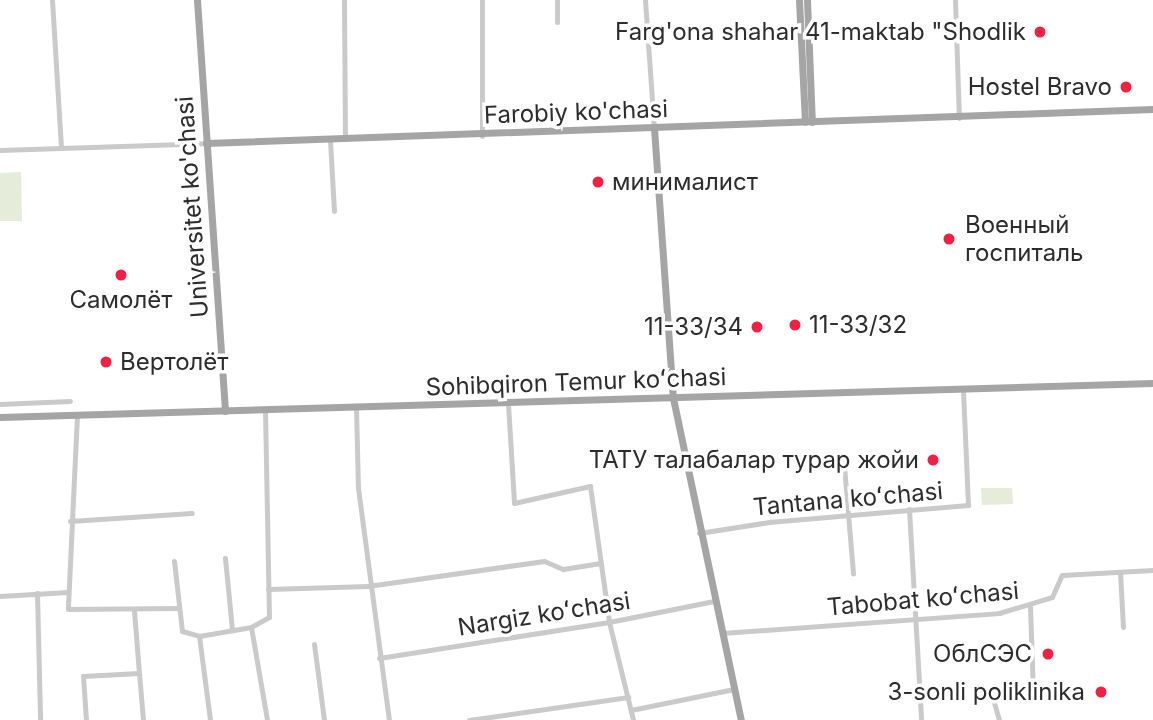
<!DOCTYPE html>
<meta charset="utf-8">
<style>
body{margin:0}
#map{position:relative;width:1153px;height:720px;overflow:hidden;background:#fff;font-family:Inter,sans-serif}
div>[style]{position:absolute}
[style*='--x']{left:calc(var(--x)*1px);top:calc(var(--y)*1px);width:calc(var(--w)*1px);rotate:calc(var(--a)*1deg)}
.green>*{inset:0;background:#e5ecd9}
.minor>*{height:5px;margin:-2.5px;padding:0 2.5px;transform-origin:2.5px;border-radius:2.5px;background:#cacaca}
.major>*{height:7px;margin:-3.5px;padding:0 3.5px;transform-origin:3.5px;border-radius:3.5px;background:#a5a5a5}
.dots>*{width:19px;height:19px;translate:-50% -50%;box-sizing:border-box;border:4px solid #fff;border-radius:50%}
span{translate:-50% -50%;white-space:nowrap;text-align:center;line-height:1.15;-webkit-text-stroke:7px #fff;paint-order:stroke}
.poi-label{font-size:24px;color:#2d2d2d}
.right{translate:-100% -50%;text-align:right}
.left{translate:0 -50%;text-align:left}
.street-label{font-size:24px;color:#2d2d2d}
</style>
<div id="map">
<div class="green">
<div style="clip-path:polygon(21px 172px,22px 221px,0 221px,0 173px)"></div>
<div style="clip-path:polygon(981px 488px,1012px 488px,1013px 504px,982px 505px)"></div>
</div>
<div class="minor">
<div style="--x:52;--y:0;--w:148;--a:86.5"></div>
<div style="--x:344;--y:0;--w:139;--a:89.6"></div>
<div style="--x:482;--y:0;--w:136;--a:90"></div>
<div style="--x:557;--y:0;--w:22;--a:90"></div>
<div style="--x:645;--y:0;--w:128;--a:86"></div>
<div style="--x:955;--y:0;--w:118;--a:88.1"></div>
<div style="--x:330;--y:140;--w:71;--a:86.8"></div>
<div style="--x:0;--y:150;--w:206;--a:-1.9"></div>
<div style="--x:0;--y:404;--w:70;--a:-2.5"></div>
<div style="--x:508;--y:404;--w:99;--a:86.5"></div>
<div style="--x:514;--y:503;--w:78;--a:-12.6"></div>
<div style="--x:590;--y:486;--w:137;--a:82"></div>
<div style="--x:609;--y:622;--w:101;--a:76.2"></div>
<div style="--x:356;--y:408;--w:80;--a:88.6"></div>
<div style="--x:358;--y:488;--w:234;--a:82.4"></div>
<div style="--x:265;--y:410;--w:207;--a:88.9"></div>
<div style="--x:269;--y:617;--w:21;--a:151"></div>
<div style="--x:251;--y:627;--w:94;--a:80.2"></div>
<div style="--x:77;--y:415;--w:194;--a:92.7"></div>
<div style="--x:68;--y:609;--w:111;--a:-0.5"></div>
<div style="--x:843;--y:454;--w:120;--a:85.2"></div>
<div style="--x:909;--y:509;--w:211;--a:86.7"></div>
<div style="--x:70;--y:521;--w:122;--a:-3.8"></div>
<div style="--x:699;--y:533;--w:71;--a:-8.9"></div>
<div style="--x:769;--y:522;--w:200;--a:-4.9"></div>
<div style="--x:968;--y:505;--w:116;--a:-92.5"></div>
<div style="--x:225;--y:558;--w:72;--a:84.4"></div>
<div style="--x:174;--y:561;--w:70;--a:83.5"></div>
<div style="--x:182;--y:631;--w:18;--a:16"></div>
<div style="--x:199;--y:636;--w:85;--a:82.5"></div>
<div style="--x:1120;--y:572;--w:55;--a:86.9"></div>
<div style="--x:268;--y:589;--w:100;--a:-1.7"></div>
<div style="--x:368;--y:586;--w:178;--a:-8.1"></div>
<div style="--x:544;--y:561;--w:21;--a:23"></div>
<div style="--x:563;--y:569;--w:38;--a:-9"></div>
<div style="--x:37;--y:593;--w:127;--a:88.6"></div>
<div style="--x:0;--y:596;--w:68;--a:-3.4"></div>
<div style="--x:722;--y:633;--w:278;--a:-4.1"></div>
<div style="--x:999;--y:613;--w:55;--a:-16.8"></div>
<div style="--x:1052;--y:597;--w:24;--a:-66"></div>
<div style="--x:1062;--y:575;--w:91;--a:-3.1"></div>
<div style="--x:199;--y:636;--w:53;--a:-9.8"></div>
<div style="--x:314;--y:644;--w:77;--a:82.5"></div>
<div style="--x:379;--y:658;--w:233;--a:-8.9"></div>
<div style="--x:609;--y:622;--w:107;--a:-11.3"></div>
<div style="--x:139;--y:673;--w:47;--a:85.1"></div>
<div style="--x:631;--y:710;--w:105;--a:-11.5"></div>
<div style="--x:86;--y:720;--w:44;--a:-93.9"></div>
<div style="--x:83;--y:676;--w:56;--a:-3.1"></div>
<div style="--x:139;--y:673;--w:62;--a:-94.6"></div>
<div style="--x:469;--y:720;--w:161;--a:-8.2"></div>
<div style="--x:999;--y:720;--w:22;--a:-106"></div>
<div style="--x:993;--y:699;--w:40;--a:-8.5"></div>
<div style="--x:1033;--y:693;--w:86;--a:-92"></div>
</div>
<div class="major">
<div style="--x:197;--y:0;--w:412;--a:86.1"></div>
<div style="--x:799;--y:0;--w:122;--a:87.2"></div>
<div style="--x:807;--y:0;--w:122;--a:87.7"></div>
<div style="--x:654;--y:128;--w:271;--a:86"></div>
<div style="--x:673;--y:398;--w:329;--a:78.1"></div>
<div style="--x:206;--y:143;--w:948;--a:-2.06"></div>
<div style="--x:0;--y:417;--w:1154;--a:-1.69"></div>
</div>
<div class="dots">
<div style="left:1040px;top:32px;background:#f32046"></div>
<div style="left:1126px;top:87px;background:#f32046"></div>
<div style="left:598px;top:182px;background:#f32046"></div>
<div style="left:949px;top:239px;background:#f32046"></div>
<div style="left:121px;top:275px;background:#f32046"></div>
<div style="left:795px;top:325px;background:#f32046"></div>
<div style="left:757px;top:327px;background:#f32046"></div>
<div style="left:106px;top:362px;background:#f32046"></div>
<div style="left:933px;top:460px;background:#f32046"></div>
<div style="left:1048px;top:654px;background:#f32046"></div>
<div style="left:1101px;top:692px;background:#f32046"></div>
</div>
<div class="poi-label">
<span class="right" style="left:1026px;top:32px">Farg'ona shahar 41-maktab "Shodlik</span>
<span class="right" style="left:1112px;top:87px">Hostel Bravo</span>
<span class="left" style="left:612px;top:182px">минималист</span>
<span class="left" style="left:965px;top:239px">Военный<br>госпиталь</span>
<span style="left:121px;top:300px">Самолёт</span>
<span class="left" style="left:809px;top:325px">11-33/32</span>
<span class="right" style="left:743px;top:327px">11-33/34</span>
<span class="left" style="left:120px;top:362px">Вертолёт</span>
<span class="right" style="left:919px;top:460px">ТАТУ талабалар турар жойи</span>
<span class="right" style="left:1032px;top:654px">ОблСЭС</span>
<span class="right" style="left:1085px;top:692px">3-sonli poliklinika</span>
</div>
<div class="street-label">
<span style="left:576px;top:112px;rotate:-2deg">Farobiy ko'chasi</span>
<span style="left:192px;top:207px;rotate:-94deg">Universitet ko'chasi</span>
<span style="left:576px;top:382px;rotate:-2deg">Sohibqiron Temur koʻchasi</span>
<span style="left:848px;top:499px;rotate:-5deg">Tantana koʻchasi</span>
<span style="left:923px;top:599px;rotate:-5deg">Tabobat koʻchasi</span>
<span style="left:544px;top:614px;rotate:-9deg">Nargiz koʻchasi</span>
</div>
</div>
